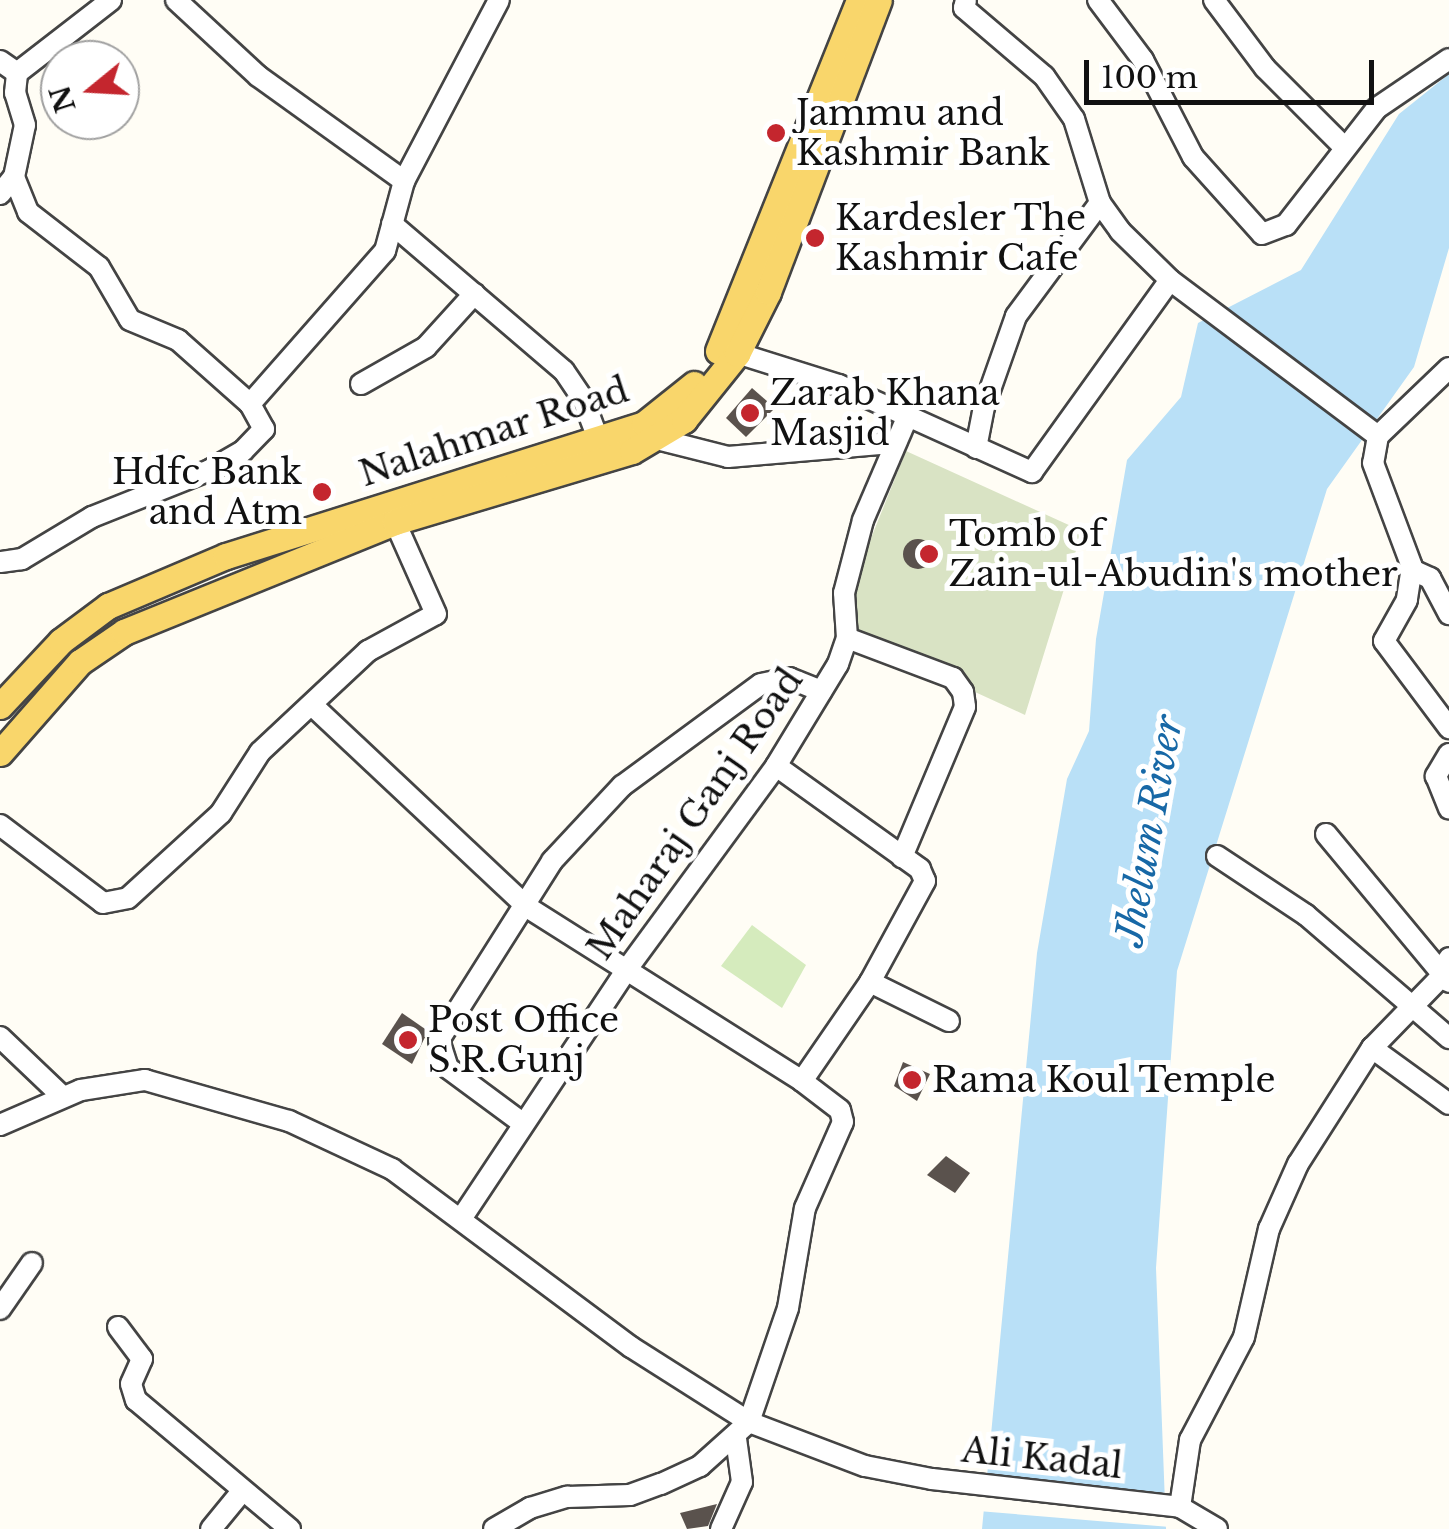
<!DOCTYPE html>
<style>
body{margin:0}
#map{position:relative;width:1449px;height:1529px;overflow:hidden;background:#fffdf5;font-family:"Libre Baskerville",serif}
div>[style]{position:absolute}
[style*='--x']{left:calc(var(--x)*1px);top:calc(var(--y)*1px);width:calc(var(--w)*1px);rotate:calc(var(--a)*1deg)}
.green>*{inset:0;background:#d5ebbd}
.cemetery>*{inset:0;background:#d9e3c4}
.water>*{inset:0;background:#b9e0f7}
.pier>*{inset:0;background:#fffdf5}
.building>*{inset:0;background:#5a524d}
.round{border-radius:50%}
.roads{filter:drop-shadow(2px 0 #444) drop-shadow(-2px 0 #444) drop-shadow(0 2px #444) drop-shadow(0 -2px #444)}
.minor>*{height:20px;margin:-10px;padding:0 10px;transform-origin:10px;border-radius:10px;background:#fff}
.major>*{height:25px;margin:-12.5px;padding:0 12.5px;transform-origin:12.5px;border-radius:12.5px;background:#f9d66b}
.dots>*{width:28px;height:28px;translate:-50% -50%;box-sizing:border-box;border:5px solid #fff;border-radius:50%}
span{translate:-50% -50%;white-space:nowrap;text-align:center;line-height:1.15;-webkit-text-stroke:10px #fff;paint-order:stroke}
.poi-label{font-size:35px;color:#111}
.left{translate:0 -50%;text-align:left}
.right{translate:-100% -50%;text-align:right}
.street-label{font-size:35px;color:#111}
.water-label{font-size:38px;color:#1768a6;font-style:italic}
.north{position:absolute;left:40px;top:40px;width:100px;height:100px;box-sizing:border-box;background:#fff;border:2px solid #a0a0a0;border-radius:50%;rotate:252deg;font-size:28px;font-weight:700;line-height:40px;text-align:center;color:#111}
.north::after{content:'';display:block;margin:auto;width:35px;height:45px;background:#c4262e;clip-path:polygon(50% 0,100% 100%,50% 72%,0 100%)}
.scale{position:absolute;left:1084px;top:60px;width:290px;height:45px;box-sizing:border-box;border:5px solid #111;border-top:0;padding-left:12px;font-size:30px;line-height:35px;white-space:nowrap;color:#111;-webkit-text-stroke:8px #fff;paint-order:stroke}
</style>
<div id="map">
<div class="green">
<div style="clip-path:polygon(752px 925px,806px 965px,782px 1008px,721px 966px)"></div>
</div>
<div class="cemetery">
<div style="clip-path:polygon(906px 451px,1082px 531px,1025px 715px,975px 692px,956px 675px,850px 633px,849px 593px)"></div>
</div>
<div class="water">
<div style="clip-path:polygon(1449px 74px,1449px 248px,1414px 367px,1327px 489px,1177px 971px,1156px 1268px,1166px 1529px,982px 1529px,1037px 953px,1067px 779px,1089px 731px,1096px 639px,1127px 460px,1181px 397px,1198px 323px,1301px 270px,1399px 114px)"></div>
</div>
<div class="pier">
<div style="clip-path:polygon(980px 1478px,1169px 1493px,1170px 1527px,978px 1511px)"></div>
</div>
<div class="building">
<div style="clip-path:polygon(752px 388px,775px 408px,746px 437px,726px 418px)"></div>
<div class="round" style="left:903px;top:539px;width:30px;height:30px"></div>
<div style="clip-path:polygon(402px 1013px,428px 1031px,412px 1064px,382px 1044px)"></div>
<div style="clip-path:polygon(903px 1062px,930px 1074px,917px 1101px,894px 1086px)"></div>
<div style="clip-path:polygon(946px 1156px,970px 1173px,955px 1193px,927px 1175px)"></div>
<div style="clip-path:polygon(717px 1504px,708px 1526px,687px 1529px,680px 1513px)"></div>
</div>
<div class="roads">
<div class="minor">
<div style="--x:176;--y:0;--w:112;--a:42.8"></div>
<div style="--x:258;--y:76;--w:180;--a:35.7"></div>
<div style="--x:966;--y:0;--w:8;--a:104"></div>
<div style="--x:964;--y:8;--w:105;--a:40.4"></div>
<div style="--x:1044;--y:76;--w:52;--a:55.1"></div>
<div style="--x:1074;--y:119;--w:88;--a:72.8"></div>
<div style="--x:1100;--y:203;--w:34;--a:54"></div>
<div style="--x:1120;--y:231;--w:70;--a:44.4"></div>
<div style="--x:1170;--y:280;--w:260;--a:36.9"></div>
<div style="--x:1098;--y:0;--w:75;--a:53.1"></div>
<div style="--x:1143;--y:60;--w:109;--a:62.7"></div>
<div style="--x:1193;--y:157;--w:103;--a:48.1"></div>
<div style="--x:1262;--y:234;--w:26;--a:-21"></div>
<div style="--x:1286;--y:225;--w:148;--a:-52.1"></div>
<div style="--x:1377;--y:108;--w:87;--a:-34.2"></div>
<div style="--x:1214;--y:0;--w:85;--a:53.1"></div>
<div style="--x:1265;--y:68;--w:113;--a:45"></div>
<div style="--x:0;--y:61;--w:21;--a:35"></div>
<div style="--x:14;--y:177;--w:53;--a:-78.1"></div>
<div style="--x:25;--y:125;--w:34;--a:-107"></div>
<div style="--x:15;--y:93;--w:20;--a:-84"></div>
<div style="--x:17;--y:73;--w:119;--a:-37.8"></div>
<div style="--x:0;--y:194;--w:22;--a:-51"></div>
<div style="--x:14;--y:177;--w:38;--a:68"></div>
<div style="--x:28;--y:212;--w:90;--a:37.8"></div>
<div style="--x:99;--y:267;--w:61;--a:59.7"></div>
<div style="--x:130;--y:320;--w:52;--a:22.6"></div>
<div style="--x:178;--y:340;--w:96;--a:41.6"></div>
<div style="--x:250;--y:404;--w:29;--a:61"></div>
<div style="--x:264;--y:429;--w:30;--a:134"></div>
<div style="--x:243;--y:451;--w:38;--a:150"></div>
<div style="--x:210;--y:470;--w:127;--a:158.3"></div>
<div style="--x:92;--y:517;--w:82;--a:149"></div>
<div style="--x:22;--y:559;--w:22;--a:172"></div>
<div style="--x:392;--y:224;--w:226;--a:40.5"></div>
<div style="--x:564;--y:371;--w:34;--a:56"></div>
<div style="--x:583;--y:399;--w:57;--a:69.3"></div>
<div style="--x:727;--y:350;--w:117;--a:17.4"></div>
<div style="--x:839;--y:385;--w:212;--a:24.3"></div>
<div style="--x:1032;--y:472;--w:236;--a:-54.3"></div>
<div style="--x:1449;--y:368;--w:98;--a:136.2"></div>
<div style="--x:1378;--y:436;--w:27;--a:100"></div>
<div style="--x:1373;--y:463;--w:111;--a:69.4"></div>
<div style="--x:1412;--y:567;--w:33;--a:99"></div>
<div style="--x:1407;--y:600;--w:47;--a:119.3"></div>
<div style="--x:1384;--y:641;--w:109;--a:53.2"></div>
<div style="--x:361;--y:384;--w:75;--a:-29.6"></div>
<div style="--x:426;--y:347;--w:72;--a:-47.8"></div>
<div style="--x:250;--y:404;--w:204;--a:-48.6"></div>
<div style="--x:385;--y:251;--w:73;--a:-74.8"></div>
<div style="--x:404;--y:181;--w:204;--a:-62.3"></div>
<div style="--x:657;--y:439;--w:73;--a:14.2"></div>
<div style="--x:728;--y:457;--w:164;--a:-4.9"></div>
<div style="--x:976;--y:448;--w:42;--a:-79"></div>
<div style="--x:984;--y:407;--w:96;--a:-70.6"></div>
<div style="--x:1016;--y:316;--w:141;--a:-53.4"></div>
<div style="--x:1412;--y:570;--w:20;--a:24"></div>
<div style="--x:1430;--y:578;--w:41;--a:62.2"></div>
<div style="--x:847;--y:638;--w:113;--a:20.7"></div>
<div style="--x:953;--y:678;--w:17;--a:54"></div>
<div style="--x:963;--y:692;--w:15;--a:82"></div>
<div style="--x:965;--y:707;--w:163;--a:112.8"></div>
<div style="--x:312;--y:705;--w:295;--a:43.2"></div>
<div style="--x:527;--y:907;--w:325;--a:32.3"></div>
<div style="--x:802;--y:1081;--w:120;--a:-55.5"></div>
<div style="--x:870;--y:982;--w:115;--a:-61.4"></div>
<div style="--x:925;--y:881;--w:13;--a:-113"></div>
<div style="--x:920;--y:869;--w:177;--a:-144.4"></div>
<div style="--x:1449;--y:754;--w:26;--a:121"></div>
<div style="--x:1436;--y:776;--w:35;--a:68"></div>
<div style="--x:0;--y:825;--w:129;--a:37.1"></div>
<div style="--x:103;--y:903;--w:25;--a:-11"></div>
<div style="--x:128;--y:898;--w:126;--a:-42.4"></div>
<div style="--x:221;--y:813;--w:72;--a:-57.4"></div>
<div style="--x:260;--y:752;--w:148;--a:-43.1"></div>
<div style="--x:368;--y:651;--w:77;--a:-28.6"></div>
<div style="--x:436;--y:614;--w:101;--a:-114"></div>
<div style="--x:1326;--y:834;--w:192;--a:50.3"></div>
<div style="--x:1217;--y:856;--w:107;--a:33.5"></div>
<div style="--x:1306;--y:915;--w:189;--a:40.7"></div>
<div style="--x:870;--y:982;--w:88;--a:26.3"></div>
<div style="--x:0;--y:1037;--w:87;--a:43.6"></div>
<div style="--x:1372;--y:1048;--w:95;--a:36"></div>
<div style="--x:521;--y:1122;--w:91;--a:-143.5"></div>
<div style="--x:448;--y:1068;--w:29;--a:-108"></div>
<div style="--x:439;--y:1040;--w:212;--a:-57.7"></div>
<div style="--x:552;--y:861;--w:103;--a:-47"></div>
<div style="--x:622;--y:786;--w:172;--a:-36.3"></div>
<div style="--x:761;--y:684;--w:29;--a:-12"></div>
<div style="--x:789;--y:678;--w:35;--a:22"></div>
<div style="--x:0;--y:1125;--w:88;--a:-23.4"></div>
<div style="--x:81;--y:1090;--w:65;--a:-8.9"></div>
<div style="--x:145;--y:1080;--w:150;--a:15.9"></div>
<div style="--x:289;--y:1121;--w:114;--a:25"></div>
<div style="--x:392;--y:1169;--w:298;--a:36.7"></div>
<div style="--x:631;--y:1347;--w:140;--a:32.4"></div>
<div style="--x:749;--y:1422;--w:124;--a:20.8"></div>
<div style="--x:865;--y:1466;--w:68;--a:11"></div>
<div style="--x:932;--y:1479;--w:250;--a:6.4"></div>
<div style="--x:1180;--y:1507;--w:43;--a:30.7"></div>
<div style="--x:463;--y:1216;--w:296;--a:-56.4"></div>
<div style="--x:627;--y:969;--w:252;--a:-53.7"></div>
<div style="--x:776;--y:766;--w:119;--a:-58.7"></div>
<div style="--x:838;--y:664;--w:28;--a:-71"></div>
<div style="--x:847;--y:638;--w:45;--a:-93.8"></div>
<div style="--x:844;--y:593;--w:75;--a:-75.4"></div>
<div style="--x:863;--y:520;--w:109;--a:-66.7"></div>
<div style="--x:0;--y:1309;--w:56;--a:-55.2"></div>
<div style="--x:118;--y:1327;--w:40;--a:53"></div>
<div style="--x:142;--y:1359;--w:27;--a:114"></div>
<div style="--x:131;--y:1384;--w:17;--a:73"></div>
<div style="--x:136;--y:1400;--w:201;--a:40"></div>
<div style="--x:1180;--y:1507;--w:68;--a:-81.5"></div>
<div style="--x:1190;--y:1440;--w:116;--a:-62.3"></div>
<div style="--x:1244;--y:1337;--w:111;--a:-77"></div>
<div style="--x:1269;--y:1229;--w:71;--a:-66"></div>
<div style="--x:1298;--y:1164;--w:138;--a:-57.5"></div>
<div style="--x:1372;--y:1048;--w:100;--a:-45.8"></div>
<div style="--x:1442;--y:976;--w:19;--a:-69"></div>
<div style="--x:211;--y:1529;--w:50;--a:-50.6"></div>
<div style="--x:494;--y:1529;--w:42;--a:-30.3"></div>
<div style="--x:530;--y:1508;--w:39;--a:-17"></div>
<div style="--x:567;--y:1497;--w:63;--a:-1.8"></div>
<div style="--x:630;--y:1495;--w:33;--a:-20"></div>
<div style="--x:661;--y:1484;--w:43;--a:-24.8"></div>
<div style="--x:700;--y:1466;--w:66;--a:-41.9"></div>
<div style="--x:749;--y:1422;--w:120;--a:-71.1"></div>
<div style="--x:788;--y:1308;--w:101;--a:-80.4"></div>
<div style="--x:805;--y:1208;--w:94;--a:-66.2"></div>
<div style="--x:843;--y:1122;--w:12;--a:-104"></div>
<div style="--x:840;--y:1110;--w:48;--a:-142.7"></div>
<div style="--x:721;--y:1529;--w:51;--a:-65.9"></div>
<div style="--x:742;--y:1482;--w:43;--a:-97.9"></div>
</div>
<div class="major">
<div style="--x:718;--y:351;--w:378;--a:-68.1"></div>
<div style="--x:0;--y:706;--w:89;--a:-46.8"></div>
<div style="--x:61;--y:641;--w:59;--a:-36.7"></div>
<div style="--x:108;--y:606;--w:128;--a:-23"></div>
<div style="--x:226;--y:556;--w:438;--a:-17.5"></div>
<div style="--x:644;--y:424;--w:64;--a:-38.7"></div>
<div style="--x:0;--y:753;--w:121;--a:-48.7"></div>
<div style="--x:80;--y:662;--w:53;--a:-34.3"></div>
<div style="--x:124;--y:632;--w:292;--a:-22.1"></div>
<div style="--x:395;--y:522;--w:247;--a:-16.7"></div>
<div style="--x:632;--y:451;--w:61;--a:-30.8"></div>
<div style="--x:684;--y:420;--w:85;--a:-51.2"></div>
<div style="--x:737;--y:354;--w:69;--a:-63.4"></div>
<div style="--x:768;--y:292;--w:312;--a:-69.2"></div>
</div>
</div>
<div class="dots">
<div style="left:776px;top:133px;background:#c4262e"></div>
<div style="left:815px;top:238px;background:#c4262e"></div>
<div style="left:750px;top:413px;background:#c4262e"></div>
<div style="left:322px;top:492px;background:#c4262e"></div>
<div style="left:929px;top:554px;background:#c4262e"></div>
<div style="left:408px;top:1040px;background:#c4262e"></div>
<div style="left:912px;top:1080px;background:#c4262e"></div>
</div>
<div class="poi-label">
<span class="left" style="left:796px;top:133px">Jammu and<br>Kashmir Bank</span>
<span class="left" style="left:835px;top:238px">Kardesler The<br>Kashmir Cafe</span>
<span class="left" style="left:770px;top:413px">Zarab Khana<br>Masjid</span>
<span class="right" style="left:302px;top:492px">Hdfc Bank<br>and Atm</span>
<span class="left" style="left:949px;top:554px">Tomb of<br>Zain-ul-Abudin's mother</span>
<span class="left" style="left:428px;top:1040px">Post Office<br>S.R.Gunj</span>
<span class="left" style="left:932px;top:1080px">Rama Koul Temple</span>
</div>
<div class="street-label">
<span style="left:494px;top:432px;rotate:-18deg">Nalahmar Road</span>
<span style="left:695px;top:814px;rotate:-55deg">Maharaj Ganj Road</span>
<span style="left:1042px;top:1458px;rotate:6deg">Ali Kadal</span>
</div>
<div class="water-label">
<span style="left:1149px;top:831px;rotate:-80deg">Jhelum River</span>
</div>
<div class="north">N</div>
<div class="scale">100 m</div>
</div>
